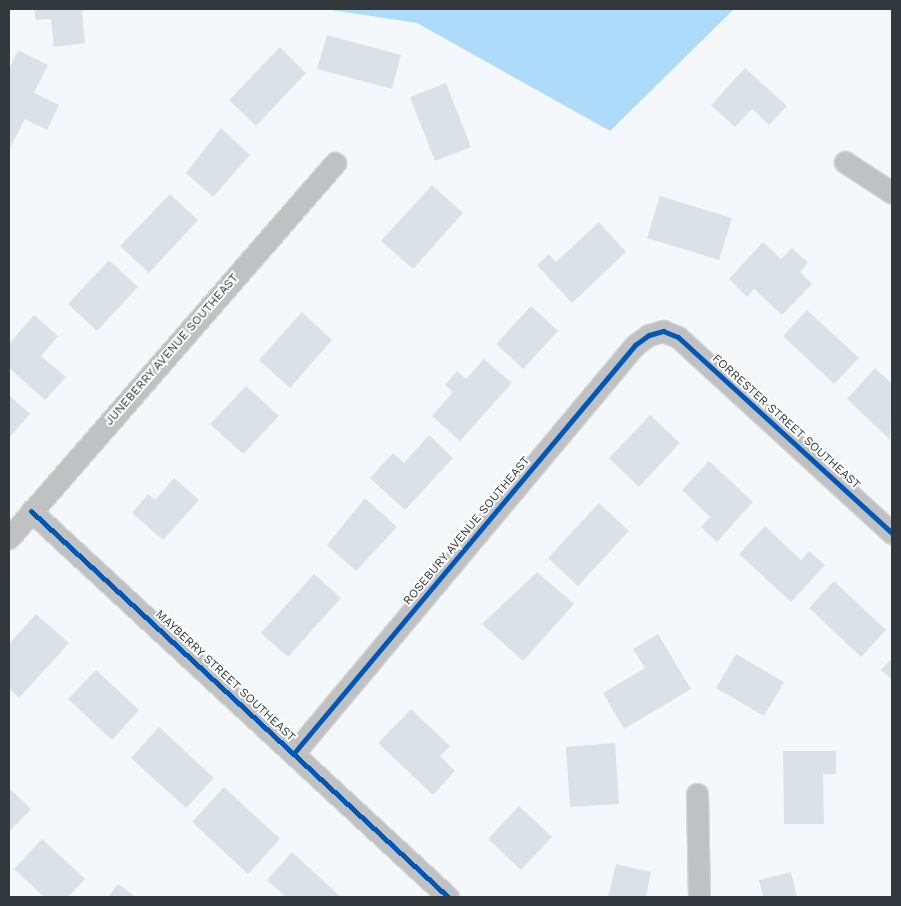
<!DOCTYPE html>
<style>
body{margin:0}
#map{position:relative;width:901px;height:906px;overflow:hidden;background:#f5f8fa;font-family:"Work Sans",sans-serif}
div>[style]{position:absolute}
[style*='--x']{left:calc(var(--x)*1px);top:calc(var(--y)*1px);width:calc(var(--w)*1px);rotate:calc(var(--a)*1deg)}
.forest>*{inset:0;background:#aedbf9}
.building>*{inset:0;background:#dbe2e7}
.roads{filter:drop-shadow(1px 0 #d3d5d7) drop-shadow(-1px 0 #d3d5d7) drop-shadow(0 1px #d3d5d7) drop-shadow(0 -1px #d3d5d7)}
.street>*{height:21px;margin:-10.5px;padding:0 10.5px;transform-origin:10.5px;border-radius:10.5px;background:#bfc1c2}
.cycleway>*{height:5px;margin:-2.5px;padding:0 2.5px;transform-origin:2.5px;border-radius:2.5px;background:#0057b8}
span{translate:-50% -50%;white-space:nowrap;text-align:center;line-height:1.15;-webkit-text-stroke:4px #fff;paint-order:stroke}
.street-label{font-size:12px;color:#32383c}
.frame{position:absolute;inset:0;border:10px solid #32383c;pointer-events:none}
</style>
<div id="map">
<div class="forest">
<div style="clip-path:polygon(325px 9px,734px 9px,610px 131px,417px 23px)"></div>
</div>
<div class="building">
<div style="clip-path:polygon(34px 9px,94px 9px,82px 11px,85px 43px,54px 47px,51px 19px,36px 20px)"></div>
<div style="clip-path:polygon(327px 35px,401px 55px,392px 89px,317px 69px)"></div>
<div style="clip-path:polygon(280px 47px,306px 73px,256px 126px,229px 100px)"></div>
<div style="clip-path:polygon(18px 50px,48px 65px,34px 93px,59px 105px,47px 130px,25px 119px,10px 148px,9px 69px)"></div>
<div style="clip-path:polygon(745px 68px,787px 106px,769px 125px,752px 109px,735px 127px,711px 105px)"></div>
<div style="clip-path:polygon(446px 83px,471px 147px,435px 161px,410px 97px)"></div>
<div style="clip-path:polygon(221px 128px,250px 155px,213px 197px,186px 173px)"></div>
<div style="clip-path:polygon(432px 185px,463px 213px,413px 269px,381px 241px)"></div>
<div style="clip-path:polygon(170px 194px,198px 220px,149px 273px,120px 246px)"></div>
<div style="clip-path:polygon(660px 196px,732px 218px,719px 260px,647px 238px)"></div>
<div style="clip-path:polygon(599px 222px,626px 252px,572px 303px,537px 265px,549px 254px,556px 262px)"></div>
<div style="clip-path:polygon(763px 242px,781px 259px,792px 248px,808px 263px,800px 272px,812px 284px,782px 315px,754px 289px,747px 297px,729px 279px)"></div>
<div style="clip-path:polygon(109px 260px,138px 287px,97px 331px,68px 304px)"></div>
<div style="clip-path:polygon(531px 306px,558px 331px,523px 369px,496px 344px)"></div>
<div style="clip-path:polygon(807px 310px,859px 358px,834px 384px,783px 336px)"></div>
<div style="clip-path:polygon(302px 312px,332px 340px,290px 388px,259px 360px)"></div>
<div style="clip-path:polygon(34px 315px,58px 336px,41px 356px,66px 377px,45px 400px,9px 368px,9px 344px)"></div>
<div style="clip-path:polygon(484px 359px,512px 383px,460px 441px,432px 416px,453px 392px,445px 385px,457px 371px,466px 379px)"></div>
<div style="clip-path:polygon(875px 368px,892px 384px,890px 440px,847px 399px)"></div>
<div style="clip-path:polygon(246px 386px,279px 416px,243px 454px,210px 424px)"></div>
<div style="clip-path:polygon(9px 395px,30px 414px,9px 438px)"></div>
<div style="clip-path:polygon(650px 415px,680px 443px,639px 487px,609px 458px)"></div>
<div style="clip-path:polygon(429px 435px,453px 458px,405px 510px,370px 478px,393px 453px,404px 463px)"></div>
<div style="clip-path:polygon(709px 461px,753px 502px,717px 542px,701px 527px,710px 517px,682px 490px)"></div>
<div style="clip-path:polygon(174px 478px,199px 500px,163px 540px,132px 513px,148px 494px,155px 500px)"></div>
<div style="clip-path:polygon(365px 498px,397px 527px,356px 571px,327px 545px)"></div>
<div style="clip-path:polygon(599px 503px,629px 531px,578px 586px,548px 558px)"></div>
<div style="clip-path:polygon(765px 526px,801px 560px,809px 551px,825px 565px,791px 602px,739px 554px)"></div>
<div style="clip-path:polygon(537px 572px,574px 604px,523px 661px,482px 624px)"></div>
<div style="clip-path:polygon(314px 574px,341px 598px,288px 657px,261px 633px)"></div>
<div style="clip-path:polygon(834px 581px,886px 630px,861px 657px,809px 608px)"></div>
<div style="clip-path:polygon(36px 614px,69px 643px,19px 698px,9px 688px,9px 644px)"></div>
<div style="clip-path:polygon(658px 634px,691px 689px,624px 729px,603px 693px,645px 668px,633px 649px)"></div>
<div style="clip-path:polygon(736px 654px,784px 682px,764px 716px,716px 688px)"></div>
<div style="clip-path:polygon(892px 658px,892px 680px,881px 670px)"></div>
<div style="clip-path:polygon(96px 670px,139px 710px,112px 740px,68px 699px)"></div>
<div style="clip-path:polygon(411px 709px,450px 746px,440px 756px,455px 771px,433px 795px,378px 743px)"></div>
<div style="clip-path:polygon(159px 727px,214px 778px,186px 808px,131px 758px)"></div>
<div style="clip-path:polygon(615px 743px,619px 804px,570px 807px,566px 747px)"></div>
<div style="clip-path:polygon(783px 751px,836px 751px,836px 774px,823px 774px,824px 824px,784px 824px)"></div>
<div style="clip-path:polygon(224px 787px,280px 839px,248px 874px,192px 822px)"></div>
<div style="clip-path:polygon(9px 788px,31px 809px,10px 831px,9px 830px)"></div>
<div style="clip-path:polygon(519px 806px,552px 837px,521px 870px,488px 839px)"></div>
<div style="clip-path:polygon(42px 839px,85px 879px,68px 897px,44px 897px,14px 869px)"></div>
<div style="clip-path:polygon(292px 852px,341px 897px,286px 897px,267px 880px)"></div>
<div style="clip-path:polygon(616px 864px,651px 872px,646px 897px,608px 897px)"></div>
<div style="clip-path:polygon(791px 872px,797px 897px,763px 897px,759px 880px)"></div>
<div style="clip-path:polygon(118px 884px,136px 897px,108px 897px)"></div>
</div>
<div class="roads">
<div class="street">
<div style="--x:845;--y:162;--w:56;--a:33.4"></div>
<div style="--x:31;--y:511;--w:568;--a:42.79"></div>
<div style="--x:9;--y:538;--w:497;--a:-49"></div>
<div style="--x:294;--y:753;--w:532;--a:-50.11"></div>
<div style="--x:635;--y:345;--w:17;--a:-36"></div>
<div style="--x:649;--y:335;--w:15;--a:-16"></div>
<div style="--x:663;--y:331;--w:16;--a:22"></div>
<div style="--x:678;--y:337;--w:290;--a:42.5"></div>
<div style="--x:697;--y:794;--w:103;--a:88.9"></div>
</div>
</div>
<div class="cycleway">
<div style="--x:31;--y:511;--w:568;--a:42.79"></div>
<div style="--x:294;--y:753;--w:532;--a:-50.11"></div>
<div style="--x:635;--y:345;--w:17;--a:-36"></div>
<div style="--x:649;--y:335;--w:15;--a:-16"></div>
<div style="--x:663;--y:331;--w:16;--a:22"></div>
<div style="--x:678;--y:337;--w:290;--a:42.5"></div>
</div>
<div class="street-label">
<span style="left:172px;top:350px;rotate:-49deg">JUNEBERRY AVENUE SOUTHEAST</span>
<span style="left:786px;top:422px;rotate:42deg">FORRESTER STREET SOUTHEAST</span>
<span style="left:467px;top:531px;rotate:-50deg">ROSEBURY AVENUE SOUTHEAST</span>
<span style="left:225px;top:676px;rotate:43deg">MAYBERRY STREET SOUTHEAST</span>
</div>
<div class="frame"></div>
</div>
